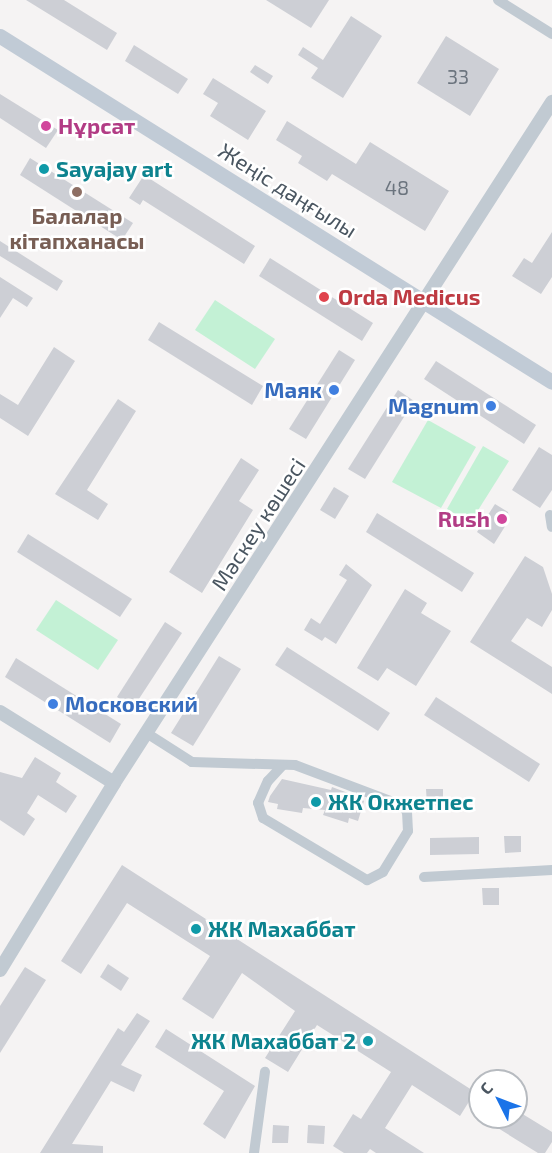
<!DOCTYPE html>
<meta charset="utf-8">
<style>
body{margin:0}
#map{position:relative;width:552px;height:1153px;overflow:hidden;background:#f5f3f3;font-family:"Exo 2",sans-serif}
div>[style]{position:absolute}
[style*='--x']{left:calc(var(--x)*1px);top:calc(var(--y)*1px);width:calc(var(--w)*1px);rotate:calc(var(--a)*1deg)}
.green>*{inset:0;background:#c3f1d5}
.building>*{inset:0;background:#cdcfd5}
.minor>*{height:10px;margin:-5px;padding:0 5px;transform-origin:5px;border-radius:5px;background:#c1cad2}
.tertiary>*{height:14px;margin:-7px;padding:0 7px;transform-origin:7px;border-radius:7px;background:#c1cad2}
.secondary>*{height:15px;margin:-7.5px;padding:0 7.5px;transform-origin:7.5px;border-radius:7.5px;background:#c1cbd6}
.dots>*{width:16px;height:16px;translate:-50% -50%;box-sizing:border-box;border:3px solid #fff;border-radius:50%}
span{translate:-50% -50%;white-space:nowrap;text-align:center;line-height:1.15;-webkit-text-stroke:5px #fff;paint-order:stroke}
.number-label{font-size:20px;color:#6b747e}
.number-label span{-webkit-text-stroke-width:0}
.hotel-label{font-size:22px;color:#b23c85;font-weight:700}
.left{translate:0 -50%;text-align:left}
.right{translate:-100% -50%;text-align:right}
.culture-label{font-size:22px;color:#0d838f;font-weight:700}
.street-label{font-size:22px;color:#4a5661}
.education-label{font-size:22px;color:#785e54;font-weight:700}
.health-label{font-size:22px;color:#be3a42;font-weight:700}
.shop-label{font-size:22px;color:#366cbe;font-weight:700}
.north{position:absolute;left:468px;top:1069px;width:60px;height:60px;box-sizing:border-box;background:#fff;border:2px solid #b7bbc0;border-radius:50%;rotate:312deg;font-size:16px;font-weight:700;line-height:24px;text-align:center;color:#4a5661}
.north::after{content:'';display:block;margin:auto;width:21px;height:27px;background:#1a73e8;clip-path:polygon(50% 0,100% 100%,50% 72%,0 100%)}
</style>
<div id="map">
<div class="green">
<div style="clip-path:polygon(215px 300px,275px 339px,255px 369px,195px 330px)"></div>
<div style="clip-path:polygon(428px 420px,476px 447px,441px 508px,392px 482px)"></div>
<div style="clip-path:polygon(483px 446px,509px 461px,470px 523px,447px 509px)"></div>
<div style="clip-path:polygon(56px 600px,118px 640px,98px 670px,36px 630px)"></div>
</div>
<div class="building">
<div style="clip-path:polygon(26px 0,64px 0,117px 33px,107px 50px)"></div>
<div style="clip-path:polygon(266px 0,329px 0,311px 28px)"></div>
<div style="clip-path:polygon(351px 16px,382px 36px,343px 98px,311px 78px,318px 68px,298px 55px,303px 47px,323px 60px)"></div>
<div style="clip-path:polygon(446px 36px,499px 69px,470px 116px,417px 83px)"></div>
<div style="clip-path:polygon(134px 45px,188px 79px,178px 94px,125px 61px)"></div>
<div style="clip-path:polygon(255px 65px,273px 76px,268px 84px,250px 72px)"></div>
<div style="clip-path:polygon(213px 78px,266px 111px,248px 140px,210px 116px,218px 103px,203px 94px)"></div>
<div style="clip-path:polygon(0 94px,58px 130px,46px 148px,0 118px)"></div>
<div style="clip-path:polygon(287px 121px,356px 164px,370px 142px,449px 191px,425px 231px,332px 174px,327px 181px,298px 163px,302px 156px,276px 140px)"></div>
<div style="clip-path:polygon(30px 158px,133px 223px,122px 240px,20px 175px)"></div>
<div style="clip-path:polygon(144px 175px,255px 246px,244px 264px,143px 200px,140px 205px,129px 198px)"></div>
<div style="clip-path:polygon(552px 232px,552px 277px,541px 294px,512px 276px,524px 258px,532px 263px)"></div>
<div style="clip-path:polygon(0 241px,63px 281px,57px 291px,0 256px)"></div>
<div style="clip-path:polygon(270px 258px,373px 323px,362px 341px,259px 276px)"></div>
<div style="clip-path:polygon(0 277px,33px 298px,27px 307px,13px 298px,0 318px)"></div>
<div style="clip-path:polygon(159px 322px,263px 386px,252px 405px,148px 340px)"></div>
<div style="clip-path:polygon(54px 347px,75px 361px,28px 436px,0 418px,0 394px,18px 405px)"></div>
<div style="clip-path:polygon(339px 350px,355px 360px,306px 439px,289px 429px)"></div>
<div style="clip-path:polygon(436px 361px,536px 425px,524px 444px,424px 379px)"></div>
<div style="clip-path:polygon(398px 390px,414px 401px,365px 479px,348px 469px)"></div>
<div style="clip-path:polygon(118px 399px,136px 411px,87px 490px,108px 504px,98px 520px,55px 494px)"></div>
<div style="clip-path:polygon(539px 447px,552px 455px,552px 490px,540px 508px,512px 490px)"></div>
<div style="clip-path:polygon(241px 458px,259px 470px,239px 501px,253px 510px,202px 593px,169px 572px)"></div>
<div style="clip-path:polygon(334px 487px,349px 496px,335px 519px,320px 510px)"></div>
<div style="clip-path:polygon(495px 504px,508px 512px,509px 520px,494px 544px,477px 532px)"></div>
<div style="clip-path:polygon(377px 513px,474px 573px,462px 592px,366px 532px)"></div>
<div style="clip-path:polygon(28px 534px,132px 599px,120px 617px,17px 552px)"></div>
<div style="clip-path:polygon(525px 556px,543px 567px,552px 594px,552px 610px,542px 627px,527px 618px,511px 641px,552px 667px,552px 694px,470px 642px)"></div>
<div style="clip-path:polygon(346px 564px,372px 585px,336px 644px,325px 637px,322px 641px,304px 630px,311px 618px,320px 624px,347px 580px,339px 575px)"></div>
<div style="clip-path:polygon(405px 589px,427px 603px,421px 613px,451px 631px,416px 686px,387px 668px,378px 681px,357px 668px)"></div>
<div style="clip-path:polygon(165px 622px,182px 633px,133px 708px,117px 697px)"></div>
<div style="clip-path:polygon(287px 647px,390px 713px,378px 731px,275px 665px)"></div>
<div style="clip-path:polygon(219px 656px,241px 669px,193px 746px,171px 733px)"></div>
<div style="clip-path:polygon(16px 658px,121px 724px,110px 743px,5px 677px)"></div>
<div style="clip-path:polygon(436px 697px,540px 764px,529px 782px,424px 715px)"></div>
<div style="clip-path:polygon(35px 757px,61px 773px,56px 782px,77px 796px,66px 813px,38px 795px,27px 813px,35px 819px,24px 836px,0 820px,0 772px,22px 778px)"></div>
<div style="clip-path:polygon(282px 779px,331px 790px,332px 787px,356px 796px,364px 801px,358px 821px,349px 818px,348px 823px,323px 815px,325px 810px,303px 808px,302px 813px,277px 809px,278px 804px,268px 802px,270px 796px)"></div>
<div style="clip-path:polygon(426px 789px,443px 789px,443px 805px,427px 806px)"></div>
<div style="clip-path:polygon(504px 836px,521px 836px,521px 852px,505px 853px)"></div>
<div style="clip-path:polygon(479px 837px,479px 854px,430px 855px,430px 838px)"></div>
<div style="clip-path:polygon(122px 865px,475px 1092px,460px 1116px,412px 1085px,385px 1128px,424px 1153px,376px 1153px,370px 1149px,367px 1153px,344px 1153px,333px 1146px,353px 1114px,361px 1119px,391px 1072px,317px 1025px,288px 1072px,265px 1058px,295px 1011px,242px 973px,213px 1019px,182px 999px,210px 956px,127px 903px,81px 974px,61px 961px)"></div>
<div style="clip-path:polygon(482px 888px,499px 888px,499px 905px,483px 905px)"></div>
<div style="clip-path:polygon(108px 964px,129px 978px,121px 991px,100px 977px)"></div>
<div style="clip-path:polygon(25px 967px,46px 980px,0 1053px,0 1006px)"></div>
<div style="clip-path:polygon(137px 1013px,150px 1021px,121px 1065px,142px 1075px,134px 1092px,111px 1081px,72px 1144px,103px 1146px,103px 1153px,40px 1153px,118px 1028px,124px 1032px)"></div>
<div style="clip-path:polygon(166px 1029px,255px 1086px,225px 1139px,203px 1124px,224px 1091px,155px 1047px)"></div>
<div style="clip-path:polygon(516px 1110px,552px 1132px,552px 1142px,545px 1153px,538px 1153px,480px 1117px,516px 1117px)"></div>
<div style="clip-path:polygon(273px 1125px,289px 1126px,288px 1143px,272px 1143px)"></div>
<div style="clip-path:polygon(308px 1125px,325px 1126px,324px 1144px,307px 1143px)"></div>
</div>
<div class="minor">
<div style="--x:498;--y:0;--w:64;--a:32.2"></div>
<div style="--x:550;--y:515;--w:12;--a:81"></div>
<div style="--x:148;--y:734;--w:52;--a:32.5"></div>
<div style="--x:192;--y:762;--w:103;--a:1.7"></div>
<div style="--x:295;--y:765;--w:113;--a:20.7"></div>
<div style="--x:401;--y:805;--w:9;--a:49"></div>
<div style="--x:407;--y:812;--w:19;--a:87"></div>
<div style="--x:408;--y:831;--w:48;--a:121.4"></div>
<div style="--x:383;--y:872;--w:18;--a:153"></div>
<div style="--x:367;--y:880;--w:121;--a:-149.2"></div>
<div style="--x:263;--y:818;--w:16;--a:-108"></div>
<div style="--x:258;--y:803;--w:24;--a:-66"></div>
<div style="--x:268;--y:781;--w:21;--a:-47"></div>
<div style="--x:424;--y:877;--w:128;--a:-3.1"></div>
<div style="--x:254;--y:1153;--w:82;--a:-82.3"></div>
</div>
<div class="tertiary">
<div style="--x:0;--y:712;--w:134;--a:31.9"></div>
<div style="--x:0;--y:970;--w:219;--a:-58.6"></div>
<div style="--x:114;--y:783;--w:810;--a:-57.25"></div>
</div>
<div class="secondary">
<div style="--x:0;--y:36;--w:651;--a:32.08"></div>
</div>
<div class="dots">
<div style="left:46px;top:126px;background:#d1479c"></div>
<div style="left:44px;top:169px;background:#0f9aa8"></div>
<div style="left:77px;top:192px;background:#8d6e63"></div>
<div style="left:324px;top:297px;background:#e0444e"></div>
<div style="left:334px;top:390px;background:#3f7fe0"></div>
<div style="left:491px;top:406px;background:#3f7fe0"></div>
<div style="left:502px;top:519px;background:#d1479c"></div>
<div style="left:53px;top:704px;background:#3f7fe0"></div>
<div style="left:316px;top:802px;background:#0f9aa8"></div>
<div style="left:196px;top:929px;background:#0f9aa8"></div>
<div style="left:368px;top:1041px;background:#0f9aa8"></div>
</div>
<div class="number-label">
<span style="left:458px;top:76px">33</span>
<span style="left:397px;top:187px">48</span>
</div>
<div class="hotel-label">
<span class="left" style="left:58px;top:126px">Нұрсат</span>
<span class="right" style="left:490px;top:519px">Rush</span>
</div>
<div class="culture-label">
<span class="left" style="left:56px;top:169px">Sayajay аrt</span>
<span class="left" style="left:328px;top:802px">ЖК Окжетпес</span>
<span class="left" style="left:208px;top:929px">ЖК Махаббат</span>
<span class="right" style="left:356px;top:1041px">ЖК Махаббат 2</span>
</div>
<div class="street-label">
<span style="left:288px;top:190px;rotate:32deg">Жеңіс даңғылы</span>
<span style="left:258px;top:524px;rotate:-57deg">Мәскеу көшесі</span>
</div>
<div class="education-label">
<span style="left:77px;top:228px">Балалар<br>кітапханасы</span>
</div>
<div class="health-label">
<span class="left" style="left:338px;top:297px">Orda Medicus</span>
</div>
<div class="shop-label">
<span class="right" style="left:322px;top:390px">Маяк</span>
<span class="right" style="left:479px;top:406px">Magnum</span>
<span class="left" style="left:65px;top:704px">Московский</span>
</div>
<div class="north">С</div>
</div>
